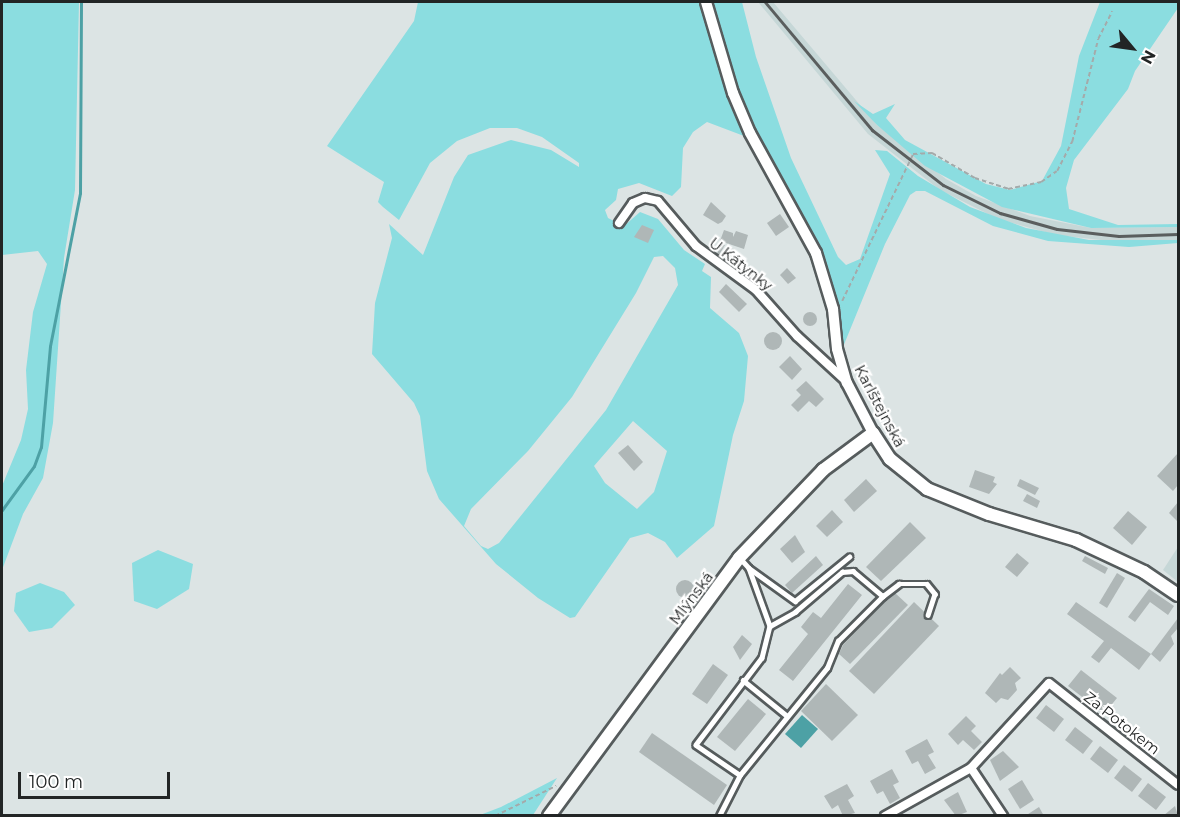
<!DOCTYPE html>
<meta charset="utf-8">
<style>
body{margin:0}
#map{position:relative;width:1180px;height:817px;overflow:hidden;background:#dce4e4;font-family:Montserrat,sans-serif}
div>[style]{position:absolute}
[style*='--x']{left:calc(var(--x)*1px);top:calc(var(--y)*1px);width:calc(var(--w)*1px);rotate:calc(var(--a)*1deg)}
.built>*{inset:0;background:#c6d7d7}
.green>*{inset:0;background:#8bdde0}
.water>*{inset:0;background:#4da1a5}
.stream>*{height:3px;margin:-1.5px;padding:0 1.5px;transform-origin:1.5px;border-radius:1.5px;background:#4da1a5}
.building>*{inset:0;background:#afb7b7}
.round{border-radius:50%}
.path>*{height:1.5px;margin-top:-0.75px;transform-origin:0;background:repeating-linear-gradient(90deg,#a4aaaa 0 4.5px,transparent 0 7.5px)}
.roads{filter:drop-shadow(2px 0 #565c5d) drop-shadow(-2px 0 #565c5d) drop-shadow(0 2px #565c5d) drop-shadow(0 -2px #565c5d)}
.service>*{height:4.5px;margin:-2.25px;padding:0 2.25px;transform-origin:2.25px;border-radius:2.25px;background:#fff}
.minor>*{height:8px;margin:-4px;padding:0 4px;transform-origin:4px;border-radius:4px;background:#fff}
.tertiary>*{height:10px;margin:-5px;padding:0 5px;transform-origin:5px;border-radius:5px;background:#fff}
.secondary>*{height:12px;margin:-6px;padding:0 6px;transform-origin:6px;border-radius:6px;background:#fff}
.rail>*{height:3px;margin:-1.5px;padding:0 1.5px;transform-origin:1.5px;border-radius:1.5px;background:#5a5e5e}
span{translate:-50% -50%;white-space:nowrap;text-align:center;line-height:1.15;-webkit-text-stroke:4.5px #fff;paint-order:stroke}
.street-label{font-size:15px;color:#222525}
.frame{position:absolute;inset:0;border:3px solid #222525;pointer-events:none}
.north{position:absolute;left:1102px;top:18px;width:60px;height:60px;-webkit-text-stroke:4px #fff;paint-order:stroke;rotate:119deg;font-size:16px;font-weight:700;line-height:24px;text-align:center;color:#222525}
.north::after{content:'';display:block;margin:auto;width:21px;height:27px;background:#222525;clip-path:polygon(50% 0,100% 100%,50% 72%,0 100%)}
.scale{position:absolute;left:18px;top:772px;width:152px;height:27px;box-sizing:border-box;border:3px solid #222525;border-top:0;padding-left:8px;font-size:18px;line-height:21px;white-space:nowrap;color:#222525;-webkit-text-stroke:4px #fff;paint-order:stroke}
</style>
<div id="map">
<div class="built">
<div style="clip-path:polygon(758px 2px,773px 2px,877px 125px,946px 179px,976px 196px,1030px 216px,1091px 228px,1178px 227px,1178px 240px,1119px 242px,1056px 235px,998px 219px,940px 190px,868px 134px)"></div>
<div style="clip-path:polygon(1178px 547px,1178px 582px,1163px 570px)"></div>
</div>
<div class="green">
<div style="clip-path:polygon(2px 2px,79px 2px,75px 190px,64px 258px,53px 423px,43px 478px,23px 514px,2px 570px,2px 486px,21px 440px,28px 409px,26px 370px,33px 312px,47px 264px,38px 251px,2px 255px)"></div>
<div style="clip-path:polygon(evenodd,418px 2px,699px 2px,727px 95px,744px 136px,707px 122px,693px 132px,683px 148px,681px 187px,672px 196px,639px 183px,618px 189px,616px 200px,605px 210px,608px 218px,624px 226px,640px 212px,658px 219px,684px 250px,705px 264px,702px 271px,711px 277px,710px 308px,739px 333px,748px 356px,744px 401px,733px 435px,714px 526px,677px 558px,665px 542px,648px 533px,630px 538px,575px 617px,570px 618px,538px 598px,496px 564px,439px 499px,427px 471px,420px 416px,414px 403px,372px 354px,375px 303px,392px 238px,389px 224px,423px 255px,454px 177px,468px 155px,511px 140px,551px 150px,579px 167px,579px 163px,542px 137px,517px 128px,490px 128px,457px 141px,430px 163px,399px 220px,383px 207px,378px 202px,384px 182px,327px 146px,414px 21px,418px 2px,663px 256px,675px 268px,678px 285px,606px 410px,499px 543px,488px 549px,481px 546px,464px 526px,471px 509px,528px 451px,572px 397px,636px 293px,654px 257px,663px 256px,418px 2px,633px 421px,667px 451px,654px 492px,637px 509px,605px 483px,594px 466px,633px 421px)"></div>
<div style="clip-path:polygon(713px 2px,742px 2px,756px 57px,791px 158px,838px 257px,846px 265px,860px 259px,890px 174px,875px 150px,887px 151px,918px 176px,970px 207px,1026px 228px,1089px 240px,1178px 240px,1178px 243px,1129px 247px,1048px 241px,993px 226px,925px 191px,916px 191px,910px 195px,885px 244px,843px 347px,840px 308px,822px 250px,756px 130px,739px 90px)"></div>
<div style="clip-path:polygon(1100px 2px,1178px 2px,1178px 8px,1135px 71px,1128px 89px,1074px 160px,1066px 188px,1069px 209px,1118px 225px,1178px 224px,1178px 227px,1091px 228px,1002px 207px,925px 166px,877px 125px,854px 101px,873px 114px,895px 104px,886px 118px,905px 140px,986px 184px,1010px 190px,1042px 181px,1061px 146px,1079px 56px)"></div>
<div style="clip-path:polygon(158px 550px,193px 564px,189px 589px,157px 609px,134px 601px,132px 563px)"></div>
<div style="clip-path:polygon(40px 583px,64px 592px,75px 605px,52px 628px,29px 632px,14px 611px,16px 593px)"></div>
<div style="clip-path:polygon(557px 778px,533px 815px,480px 815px,501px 807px)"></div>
</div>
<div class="water">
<div style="clip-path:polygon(802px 715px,818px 729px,801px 748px,785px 734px)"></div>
</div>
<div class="stream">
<div style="--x:2;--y:510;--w:54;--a:-54"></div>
<div style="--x:34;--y:466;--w:20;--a:-70"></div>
<div style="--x:41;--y:447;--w:101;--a:-84.9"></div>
<div style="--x:50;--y:346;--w:156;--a:-78.9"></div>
<div style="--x:80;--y:193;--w:191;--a:-89.7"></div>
</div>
<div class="building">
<div style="clip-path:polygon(711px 202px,726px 216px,722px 222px,718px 224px,703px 215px)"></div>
<div style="clip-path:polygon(780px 214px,789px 227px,776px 236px,767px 223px)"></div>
<div style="clip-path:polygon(642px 225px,654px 230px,648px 243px,634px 237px)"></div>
<div style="clip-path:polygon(724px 230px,733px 233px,733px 237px,736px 231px,748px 235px,744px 249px,720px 241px)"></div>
<div style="clip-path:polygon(720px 244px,725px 245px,719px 255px,717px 254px)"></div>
<div style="clip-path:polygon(787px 268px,796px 278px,788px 284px,780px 275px)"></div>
<div style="clip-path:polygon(726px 284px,747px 304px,739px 312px,719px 292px)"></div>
<div class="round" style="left:803px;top:312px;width:14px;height:14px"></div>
<div class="round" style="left:764px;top:332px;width:18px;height:18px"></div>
<div style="clip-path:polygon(790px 356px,802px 369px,792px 380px,779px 367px)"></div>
<div style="clip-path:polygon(806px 381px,824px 399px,816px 407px,809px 401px,798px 412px,791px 405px,801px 395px,796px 390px)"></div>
<div style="clip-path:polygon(628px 445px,643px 462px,634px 471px,618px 453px)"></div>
<div style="clip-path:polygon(1178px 453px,1178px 485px,1173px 491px,1157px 476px)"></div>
<div style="clip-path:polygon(975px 470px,995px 477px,993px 482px,997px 484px,989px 494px,969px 487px)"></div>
<div style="clip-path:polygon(866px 479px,877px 491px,854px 512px,844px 500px)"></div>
<div style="clip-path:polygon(1020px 479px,1039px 488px,1035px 495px,1017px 486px)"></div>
<div style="clip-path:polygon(1027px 494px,1040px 501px,1037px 508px,1023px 501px)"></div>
<div style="clip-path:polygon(1178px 502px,1178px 522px,1169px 513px)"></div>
<div style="clip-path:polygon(832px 510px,843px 522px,827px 537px,816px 526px)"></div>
<div style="clip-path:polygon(1128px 511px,1147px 527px,1132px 545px,1113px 528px)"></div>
<div style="clip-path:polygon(910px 522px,926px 538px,881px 581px,866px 567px)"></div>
<div style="clip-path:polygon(795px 535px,805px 552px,792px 563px,780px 549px)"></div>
<div style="clip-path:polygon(1017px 553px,1029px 563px,1017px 577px,1005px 567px)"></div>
<div style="clip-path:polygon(816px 556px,823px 565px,792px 593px,785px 585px)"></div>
<div style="clip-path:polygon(1085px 556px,1108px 568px,1105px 574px,1082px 561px)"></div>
<div style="clip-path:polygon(1117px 573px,1125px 578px,1107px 608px,1099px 603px)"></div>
<div class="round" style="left:676px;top:580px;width:18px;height:18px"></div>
<div style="clip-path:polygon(848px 584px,862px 595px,793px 681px,779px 670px,808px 634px,801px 627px,813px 612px,821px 618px)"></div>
<div style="clip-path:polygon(1149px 589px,1174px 606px,1168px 615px,1150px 602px,1135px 622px,1128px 617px)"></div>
<div style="clip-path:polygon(894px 592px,908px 605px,850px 664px,839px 654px,843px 645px)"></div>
<div style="clip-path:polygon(914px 602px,939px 626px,874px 694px,849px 671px)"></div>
<div style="clip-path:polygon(1076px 602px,1151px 654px,1139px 670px,1111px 648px,1099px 663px,1091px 657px,1104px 641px,1067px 614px)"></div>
<div style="clip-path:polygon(1178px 618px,1178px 628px,1171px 636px,1174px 644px,1160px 662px,1151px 654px)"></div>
<div style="clip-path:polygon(742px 635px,752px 644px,740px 660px,733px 647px)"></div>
<div style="clip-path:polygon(713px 664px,728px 675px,707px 704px,692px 694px)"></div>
<div style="clip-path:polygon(1010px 667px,1021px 678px,1015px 683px,1017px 690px,1008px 700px,1001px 698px,996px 703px,985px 693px,1000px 673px,1002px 675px)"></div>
<div style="clip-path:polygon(1081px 670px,1117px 698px,1104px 714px,1068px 686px)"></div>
<div style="clip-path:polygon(826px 684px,858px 715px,832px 741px,801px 711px)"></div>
<div style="clip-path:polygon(748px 699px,766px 714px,735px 751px,717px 737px)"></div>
<div style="clip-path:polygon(1046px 705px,1064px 719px,1054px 732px,1036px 718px)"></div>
<div style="clip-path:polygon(966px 716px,976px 726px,971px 731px,982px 742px,974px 750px,963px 740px,958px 745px,948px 734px)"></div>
<div style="clip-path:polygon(1075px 727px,1093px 741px,1083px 754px,1065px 740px)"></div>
<div style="clip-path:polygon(652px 733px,727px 785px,714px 805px,639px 752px)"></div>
<div style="clip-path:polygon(927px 739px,934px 752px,928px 755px,936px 768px,925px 774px,918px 761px,912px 764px,905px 751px)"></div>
<div style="clip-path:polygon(1100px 746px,1118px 760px,1108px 773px,1090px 759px)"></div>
<div style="clip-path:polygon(1003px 751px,1019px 767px,1000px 781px,990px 760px)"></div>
<div style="clip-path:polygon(1124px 765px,1142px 779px,1132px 792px,1114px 778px)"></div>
<div style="clip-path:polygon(892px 769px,899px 782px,893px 785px,900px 798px,890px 804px,883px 791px,877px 794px,870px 781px)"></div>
<div style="clip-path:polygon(1022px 780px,1034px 800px,1020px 809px,1008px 789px)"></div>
<div style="clip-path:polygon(1148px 783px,1166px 797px,1156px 810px,1138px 796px)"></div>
<div style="clip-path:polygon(847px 784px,854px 796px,848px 800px,855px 813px,843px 816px,838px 805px,832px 809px,824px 796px)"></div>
<div style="clip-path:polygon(958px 792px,967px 812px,956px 816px,944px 800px)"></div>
<div style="clip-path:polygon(1175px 806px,1178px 816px,1163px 816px)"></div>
<div style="clip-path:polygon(1039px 807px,1044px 816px,1025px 816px)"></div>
</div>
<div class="path">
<div style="--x:842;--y:301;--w:163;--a:-64.2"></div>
<div style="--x:913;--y:154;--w:19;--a:-3"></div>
<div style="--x:932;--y:153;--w:50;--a:30.2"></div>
<div style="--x:975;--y:178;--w:35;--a:18"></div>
<div style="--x:1008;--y:189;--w:34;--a:-12"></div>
<div style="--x:1041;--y:182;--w:19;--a:-35"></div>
<div style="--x:1057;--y:171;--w:33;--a:-63"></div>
<div style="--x:1072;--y:142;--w:106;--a:-75.8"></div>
<div style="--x:1098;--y:39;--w:31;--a:-63"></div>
<div style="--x:495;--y:816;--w:68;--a:-26.2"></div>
</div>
<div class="roads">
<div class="service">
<div style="--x:740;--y:558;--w:13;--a:48"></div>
<div style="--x:749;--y:568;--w:62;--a:70.1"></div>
<div style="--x:770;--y:626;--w:33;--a:104"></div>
<div style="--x:762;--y:658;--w:109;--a:127.2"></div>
<div style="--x:696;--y:745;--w:53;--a:34.3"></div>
<div style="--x:749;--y:568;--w:57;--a:35.7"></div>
<div style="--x:795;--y:601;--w:70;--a:-39.2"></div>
<div style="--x:770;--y:626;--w:29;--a:-29"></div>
<div style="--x:795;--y:612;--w:62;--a:-40.4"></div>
<div style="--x:842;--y:572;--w:11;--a:-5"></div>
<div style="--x:853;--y:571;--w:39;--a:40"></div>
<div style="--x:743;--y:680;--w:55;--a:39.1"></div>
<div style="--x:719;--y:816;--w:46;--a:-62.9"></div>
<div style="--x:740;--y:775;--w:138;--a:-50.9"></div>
<div style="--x:827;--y:668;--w:29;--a:-68"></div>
<div style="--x:838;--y:641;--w:64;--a:-45"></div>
<div style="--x:883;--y:596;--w:20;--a:-37"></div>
<div style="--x:899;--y:584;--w:28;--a:0"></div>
<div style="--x:927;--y:584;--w:13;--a:51"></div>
<div style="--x:935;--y:594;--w:22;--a:108"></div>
</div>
<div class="minor">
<div style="--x:619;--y:223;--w:24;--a:-55"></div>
<div style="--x:633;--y:203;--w:13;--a:-23"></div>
<div style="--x:645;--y:198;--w:13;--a:13"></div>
<div style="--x:658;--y:201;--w:59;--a:49.8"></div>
<div style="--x:696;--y:246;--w:74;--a:36.3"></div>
<div style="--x:756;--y:290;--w:62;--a:48.3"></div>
<div style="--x:797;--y:336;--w:68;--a:42.6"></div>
<div style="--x:971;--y:768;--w:58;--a:56.3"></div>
<div style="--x:885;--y:816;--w:98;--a:-29.2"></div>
<div style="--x:971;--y:768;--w:115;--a:-47.5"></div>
<div style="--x:1049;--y:683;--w:164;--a:38.3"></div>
</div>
<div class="tertiary">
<div style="--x:706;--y:2;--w:95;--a:73.5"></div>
<div style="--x:733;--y:93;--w:43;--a:67"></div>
<div style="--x:750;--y:133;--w:137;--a:61.2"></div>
<div style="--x:816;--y:253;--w:59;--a:73.1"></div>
<div style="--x:833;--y:309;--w:40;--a:84.3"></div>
<div style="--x:837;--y:349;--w:35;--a:74"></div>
<div style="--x:847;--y:383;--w:56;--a:62.5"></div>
</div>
<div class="secondary">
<div style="--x:549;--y:816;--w:320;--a:-53.6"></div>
<div style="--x:739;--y:558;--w:122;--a:-46.3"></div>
<div style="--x:823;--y:470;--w:62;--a:-36.5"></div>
<div style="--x:873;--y:433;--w:31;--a:57"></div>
<div style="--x:890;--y:459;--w:48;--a:39"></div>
<div style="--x:927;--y:489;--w:67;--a:22"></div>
<div style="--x:989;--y:514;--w:91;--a:16.6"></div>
<div style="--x:1076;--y:540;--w:75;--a:25.2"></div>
<div style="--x:1144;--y:572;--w:41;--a:34.1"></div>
</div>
</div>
<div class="rail">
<div style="--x:765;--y:2;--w:167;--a:50.1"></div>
<div style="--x:872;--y:130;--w:90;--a:37.8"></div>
<div style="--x:943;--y:185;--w:64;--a:26.2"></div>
<div style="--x:1000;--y:213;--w:59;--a:15.7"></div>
<div style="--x:1057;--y:229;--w:62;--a:6.4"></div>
<div style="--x:1119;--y:236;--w:59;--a:-1.9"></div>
</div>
<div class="street-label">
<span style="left:741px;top:264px;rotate:38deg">U Kátynky</span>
<span style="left:880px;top:406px;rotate:62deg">Karlštejnská</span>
<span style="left:691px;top:598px;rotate:-53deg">Mlýnská</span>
<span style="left:1122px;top:723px;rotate:38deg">Za Potokem</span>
</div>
<div class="frame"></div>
<div class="north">N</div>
<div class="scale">100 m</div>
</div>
